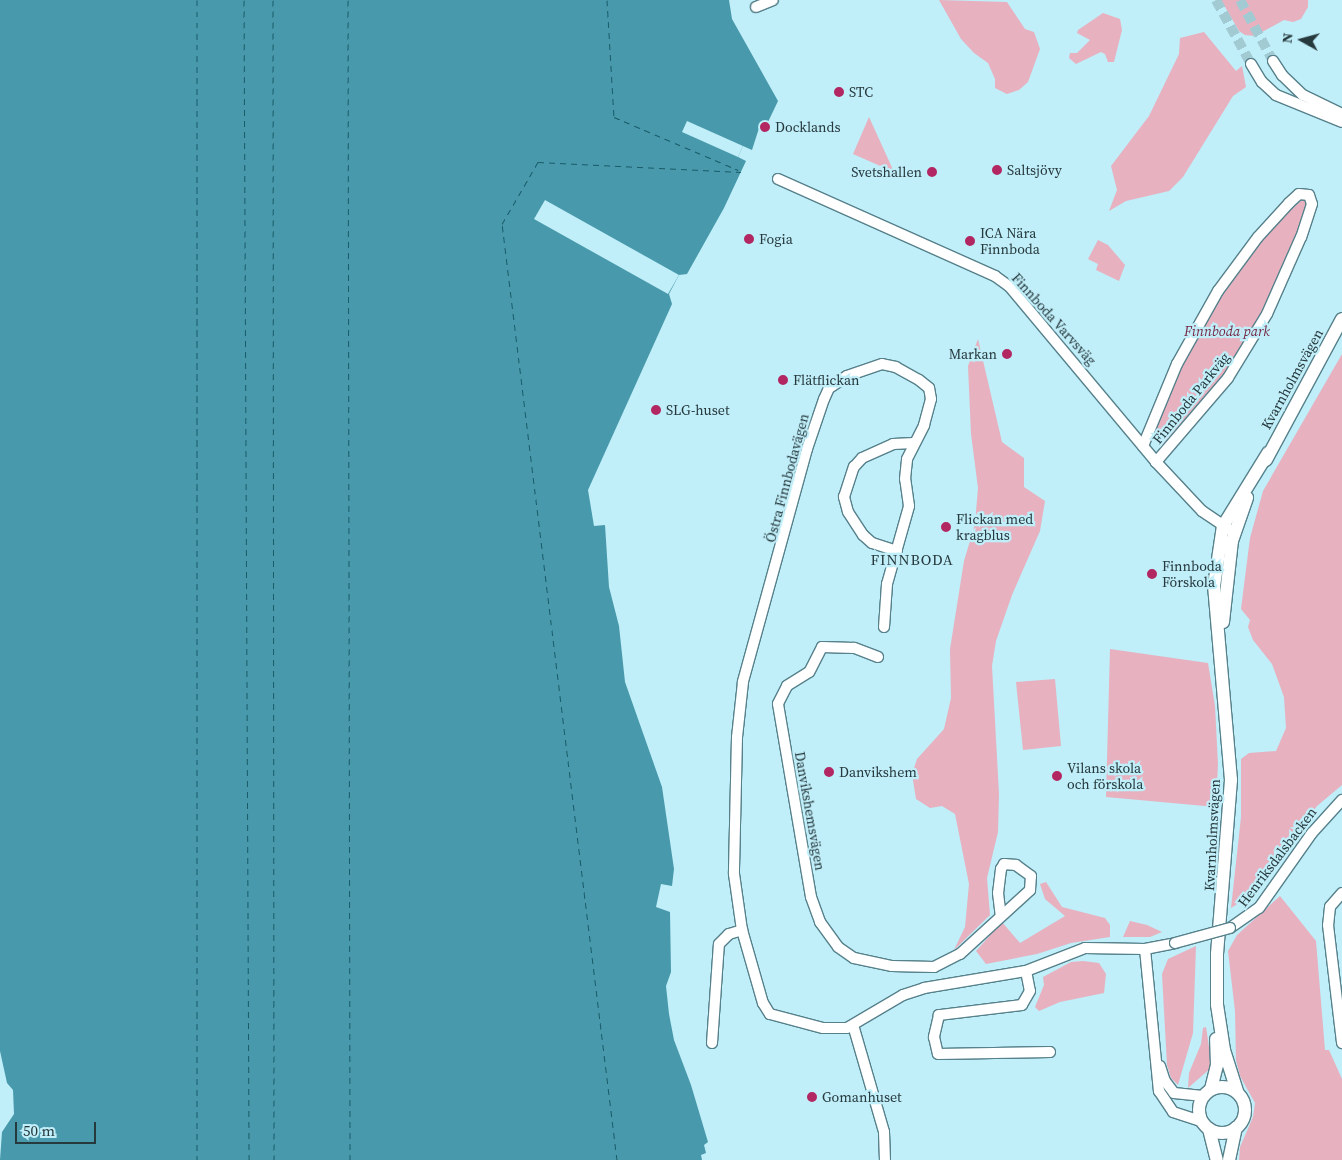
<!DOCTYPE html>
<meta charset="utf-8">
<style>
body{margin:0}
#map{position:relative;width:1342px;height:1160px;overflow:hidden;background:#c0eef9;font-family:"Source Serif 4",serif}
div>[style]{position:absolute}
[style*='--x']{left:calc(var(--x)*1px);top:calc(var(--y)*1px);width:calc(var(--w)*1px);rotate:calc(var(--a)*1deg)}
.green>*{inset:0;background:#e7b1bf}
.water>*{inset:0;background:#4799ab}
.pier>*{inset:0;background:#c0eef9}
.ferry>*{height:1px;margin-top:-0.5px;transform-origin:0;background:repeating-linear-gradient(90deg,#185b69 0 6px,transparent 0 11px)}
.minor-tunnel>*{height:10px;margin-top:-5px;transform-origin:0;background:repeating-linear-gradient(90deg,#a1cad3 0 10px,transparent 0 15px)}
.roads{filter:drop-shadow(1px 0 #56818b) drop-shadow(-1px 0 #56818b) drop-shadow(0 1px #56818b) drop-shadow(0 -1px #56818b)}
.minor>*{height:10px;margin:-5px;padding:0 5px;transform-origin:5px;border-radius:5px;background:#fff}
.tertiary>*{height:12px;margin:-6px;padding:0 6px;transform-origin:6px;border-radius:6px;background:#fff}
.tertiary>.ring{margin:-6px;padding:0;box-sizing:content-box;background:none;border:12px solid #fff;border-radius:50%}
.bridges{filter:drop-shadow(1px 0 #56818b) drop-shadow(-1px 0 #56818b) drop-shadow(0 1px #56818b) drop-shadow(0 -1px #56818b)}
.minor-bridge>*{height:10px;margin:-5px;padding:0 5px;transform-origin:5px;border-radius:5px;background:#fff}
.dots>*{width:14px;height:14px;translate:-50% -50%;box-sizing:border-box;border:2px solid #c0eef9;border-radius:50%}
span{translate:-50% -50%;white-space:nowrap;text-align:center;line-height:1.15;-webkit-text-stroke:4.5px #c0eef9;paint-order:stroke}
.poi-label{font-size:14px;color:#26393d}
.left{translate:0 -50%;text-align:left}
.right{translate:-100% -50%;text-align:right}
.street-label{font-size:14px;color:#26393d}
.park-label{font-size:14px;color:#762744;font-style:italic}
.neighbourhood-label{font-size:15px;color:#26393d;letter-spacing:1px}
.north{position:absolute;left:1277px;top:15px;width:50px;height:50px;-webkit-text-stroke:4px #c0eef9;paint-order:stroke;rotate:277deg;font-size:14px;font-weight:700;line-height:20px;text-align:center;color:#26393d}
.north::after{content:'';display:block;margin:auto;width:18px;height:22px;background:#26393d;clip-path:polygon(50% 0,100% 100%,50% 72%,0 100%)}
.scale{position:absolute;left:15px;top:1122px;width:81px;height:22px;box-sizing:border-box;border:2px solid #26393d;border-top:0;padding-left:6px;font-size:15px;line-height:18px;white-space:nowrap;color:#26393d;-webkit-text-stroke:4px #c0eef9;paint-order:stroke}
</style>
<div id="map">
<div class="green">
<div style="clip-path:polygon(939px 0,1007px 2px,1025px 29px,1034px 32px,1040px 49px,1028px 82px,1019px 90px,1007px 94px,995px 88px,995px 79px,988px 63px,974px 53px,961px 39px)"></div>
<div style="clip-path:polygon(1221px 0,1308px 0,1308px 7px,1301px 19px,1293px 22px,1284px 20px,1255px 36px,1245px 35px,1239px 31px)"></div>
<div style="clip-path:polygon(1103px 13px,1120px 19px,1122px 30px,1114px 62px,1108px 62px,1105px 54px,1101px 52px,1076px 64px,1069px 58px,1070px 53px,1077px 53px,1090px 40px,1077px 33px,1078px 30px)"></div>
<div style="clip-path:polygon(1204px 32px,1236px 71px,1242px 66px,1246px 87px,1233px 96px,1183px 177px,1169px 191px,1126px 201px,1109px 211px,1117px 190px,1111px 166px,1149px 116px,1179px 54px,1180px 38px)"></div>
<div style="clip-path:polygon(869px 117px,894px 172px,853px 154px)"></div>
<div style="clip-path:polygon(1303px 199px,1309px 202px,1277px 287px,1220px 383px,1163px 447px,1153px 435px,1181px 366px,1225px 289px,1272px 227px)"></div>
<div style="clip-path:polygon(1098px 240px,1108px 245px,1125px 265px,1119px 281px,1096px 270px,1098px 264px,1088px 259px)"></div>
<div style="clip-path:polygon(978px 339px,1002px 442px,1024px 458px,1024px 487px,1045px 501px,1040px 531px,1012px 595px,996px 641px,992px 666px,999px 794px,998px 832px,987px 878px,990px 915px,954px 950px,965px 927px,969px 884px,955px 814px,942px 806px,930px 808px,916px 799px,912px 774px,917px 759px,944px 729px,951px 698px,950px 649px,964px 561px,975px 524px,978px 488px,971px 434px,968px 366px)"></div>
<div style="clip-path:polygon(1342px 354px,1342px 785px,1317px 806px,1267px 874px,1245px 899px,1231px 908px,1241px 817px,1241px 759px,1249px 753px,1276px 751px,1286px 728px,1284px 697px,1272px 664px,1253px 640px,1248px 627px,1250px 620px,1241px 609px,1250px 538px,1263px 491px)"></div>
<div style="clip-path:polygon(1110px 649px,1208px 663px,1215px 706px,1218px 764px,1216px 807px,1106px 797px)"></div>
<div style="clip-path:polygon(1055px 679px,1061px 746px,1023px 750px,1016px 682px)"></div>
<div style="clip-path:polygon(1046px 882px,1062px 907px,1105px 918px,1110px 925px,1110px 937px,1071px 943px,1037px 954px,986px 964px,976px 951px,1002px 922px,1020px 943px,1065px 916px,1045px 899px,1040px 884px)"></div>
<div style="clip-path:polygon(1280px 896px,1316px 941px,1325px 1050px,1329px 1050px,1342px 1079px,1342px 1160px,1239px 1160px,1240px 1147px,1253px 1117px,1255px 1103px,1240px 1076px,1236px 1060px,1235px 1011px,1228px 951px,1237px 935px)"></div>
<div style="clip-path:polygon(1130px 921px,1147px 925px,1162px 932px,1150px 937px,1123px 937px)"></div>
<div style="clip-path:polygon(1196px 946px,1193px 1033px,1178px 1085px,1171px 1078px,1167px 1065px,1162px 974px,1168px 959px)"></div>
<div style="clip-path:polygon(1083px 961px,1099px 963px,1106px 974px,1104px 993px,1060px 1002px,1039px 1011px,1035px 1007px,1044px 985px,1043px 977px,1071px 962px)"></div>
<div style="clip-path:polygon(1206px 1027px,1212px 1067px,1188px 1088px,1189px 1073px,1201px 1044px,1203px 1028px)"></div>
</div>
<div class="water">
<div style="clip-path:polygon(0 0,729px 0,732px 19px,778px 101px,768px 122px,760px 125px,752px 150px,743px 146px,738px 157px,746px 161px,724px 208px,687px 274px,679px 275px,669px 294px,672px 304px,588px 490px,594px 526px,605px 525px,609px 587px,619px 626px,625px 682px,662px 787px,674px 869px,672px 886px,661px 884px,656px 907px,670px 912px,671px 972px,666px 986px,669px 1014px,674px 1040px,691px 1085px,708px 1142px,704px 1145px,706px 1153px,701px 1155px,702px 1160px,0 1160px,2px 1132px,14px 1114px,13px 1090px,7px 1083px,0 1051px)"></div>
</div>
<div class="pier">
<div style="clip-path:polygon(687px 121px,743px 146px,738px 157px,682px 132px)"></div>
<div style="clip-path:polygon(545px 200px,679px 275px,668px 294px,534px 219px)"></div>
</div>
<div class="ferry">
<div style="--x:197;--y:0;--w:1160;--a:90"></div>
<div style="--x:244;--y:0;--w:1160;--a:89.75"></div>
<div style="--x:273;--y:0;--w:1160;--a:89.95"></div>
<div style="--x:348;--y:0;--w:1160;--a:89.9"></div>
<div style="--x:607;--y:0;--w:117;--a:86.6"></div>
<div style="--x:614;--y:117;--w:135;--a:23.1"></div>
<div style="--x:617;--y:1160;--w:943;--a:-97"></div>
<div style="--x:502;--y:224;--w:72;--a:-59.9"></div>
<div style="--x:538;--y:162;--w:203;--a:2.8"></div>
</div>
<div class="minor-tunnel">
<div style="--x:1216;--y:0;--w:73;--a:61.3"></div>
<div style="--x:1240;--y:0;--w:69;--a:61.6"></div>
</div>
<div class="roads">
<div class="minor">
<div style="--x:756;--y:7;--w:18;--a:-22"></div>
<div style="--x:1273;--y:61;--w:17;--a:57"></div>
<div style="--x:1282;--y:75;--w:29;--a:44"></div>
<div style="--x:1303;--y:95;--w:43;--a:26"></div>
<div style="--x:1251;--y:64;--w:21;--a:59"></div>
<div style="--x:1262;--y:82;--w:19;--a:43"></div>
<div style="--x:1276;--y:95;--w:71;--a:22.2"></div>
<div style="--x:778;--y:179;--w:238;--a:24.1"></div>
<div style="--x:995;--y:276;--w:17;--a:36"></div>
<div style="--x:1009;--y:286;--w:229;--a:50.1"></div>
<div style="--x:1156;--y:462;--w:67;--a:46.8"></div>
<div style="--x:1202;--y:511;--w:32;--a:34"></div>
<div style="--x:1143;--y:446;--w:89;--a:-67.5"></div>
<div style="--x:1177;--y:364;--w:84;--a:-60.7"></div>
<div style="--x:1218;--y:291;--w:67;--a:-53.5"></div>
<div style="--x:1258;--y:237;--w:46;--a:-47.6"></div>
<div style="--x:1289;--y:203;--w:13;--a:-42"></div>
<div style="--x:1299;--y:194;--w:10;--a:6"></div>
<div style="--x:1309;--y:195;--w:9;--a:72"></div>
<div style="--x:1312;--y:204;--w:35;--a:108"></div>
<div style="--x:1301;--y:237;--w:84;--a:113.8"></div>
<div style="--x:1267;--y:314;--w:75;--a:121.4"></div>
<div style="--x:1228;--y:378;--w:111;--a:130.6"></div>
<div style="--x:897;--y:551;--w:26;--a:-162"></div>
<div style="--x:872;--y:543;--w:12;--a:-138"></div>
<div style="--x:863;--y:535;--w:27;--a:-123"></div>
<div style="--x:848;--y:512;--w:16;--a:-105"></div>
<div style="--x:844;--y:497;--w:32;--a:-72"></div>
<div style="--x:854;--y:467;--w:12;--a:-48"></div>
<div style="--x:862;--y:458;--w:34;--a:-24"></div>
<div style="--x:893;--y:444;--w:21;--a:-3"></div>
<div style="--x:884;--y:627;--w:43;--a:-86"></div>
<div style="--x:887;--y:584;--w:81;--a:-74.2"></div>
<div style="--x:909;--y:506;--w:27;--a:-98"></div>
<div style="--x:905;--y:479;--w:20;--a:-84"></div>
<div style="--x:907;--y:459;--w:38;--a:-63"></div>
<div style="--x:924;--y:425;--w:27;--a:-75"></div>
<div style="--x:931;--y:399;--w:11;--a:-100"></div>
<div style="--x:929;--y:388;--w:13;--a:-141"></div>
<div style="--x:919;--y:380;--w:26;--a:-151"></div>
<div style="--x:896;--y:367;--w:14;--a:-168"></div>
<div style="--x:882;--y:364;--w:37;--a:161"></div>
<div style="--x:847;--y:376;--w:22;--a:146"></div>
<div style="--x:829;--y:388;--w:12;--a:114"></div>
<div style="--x:824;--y:399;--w:53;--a:108.8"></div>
<div style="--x:807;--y:449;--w:242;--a:105.4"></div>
<div style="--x:743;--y:682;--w:55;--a:96.2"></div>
<div style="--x:737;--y:737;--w:137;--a:91.3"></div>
<div style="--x:734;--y:874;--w:57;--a:81.9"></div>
<div style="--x:742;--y:930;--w:76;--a:74"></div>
<div style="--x:763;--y:1003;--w:13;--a:58"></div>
<div style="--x:770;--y:1014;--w:55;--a:14.8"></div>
<div style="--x:823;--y:1028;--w:24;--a:0"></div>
<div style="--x:847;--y:1028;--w:65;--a:-30.5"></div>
<div style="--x:903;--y:995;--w:22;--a:-18"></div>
<div style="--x:924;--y:988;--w:103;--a:-9.5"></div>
<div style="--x:1026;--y:971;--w:63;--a:-21.3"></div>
<div style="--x:1085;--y:948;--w:60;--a:1"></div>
<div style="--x:1145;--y:949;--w:31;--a:-11"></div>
<div style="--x:878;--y:657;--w:26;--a:-159"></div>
<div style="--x:854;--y:648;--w:32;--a:-178"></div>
<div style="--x:822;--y:647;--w:28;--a:117"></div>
<div style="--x:809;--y:672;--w:26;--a:148"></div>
<div style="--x:787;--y:686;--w:20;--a:117"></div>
<div style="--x:778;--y:704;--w:196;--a:80.3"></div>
<div style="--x:811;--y:897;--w:27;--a:70"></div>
<div style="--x:820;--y:922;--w:31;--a:54"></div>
<div style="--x:838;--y:947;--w:19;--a:35"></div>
<div style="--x:854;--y:958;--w:39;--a:12"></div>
<div style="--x:892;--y:966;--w:42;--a:1.4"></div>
<div style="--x:934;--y:967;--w:29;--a:-27"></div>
<div style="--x:960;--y:954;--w:95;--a:-42.4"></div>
<div style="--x:1030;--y:890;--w:14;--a:-86"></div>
<div style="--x:1031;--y:876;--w:19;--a:-144"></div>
<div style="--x:1016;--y:865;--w:12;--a:-175"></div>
<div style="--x:1004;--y:864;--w:6;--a:121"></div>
<div style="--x:1001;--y:869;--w:24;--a:97"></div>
<div style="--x:998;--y:893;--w:23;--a:83"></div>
<div style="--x:1342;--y:893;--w:18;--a:131"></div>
<div style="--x:1330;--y:907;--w:18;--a:96"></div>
<div style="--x:1328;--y:925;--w:119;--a:83.2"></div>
<div style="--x:1230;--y:928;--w:35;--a:-35"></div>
<div style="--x:1259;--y:908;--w:92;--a:-54.8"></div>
<div style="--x:1312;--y:833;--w:45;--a:-47.7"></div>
<div style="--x:1145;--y:949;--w:143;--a:84.4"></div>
<div style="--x:1159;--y:1091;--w:25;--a:56"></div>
<div style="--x:1173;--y:1112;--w:29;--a:18"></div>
<div style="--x:1026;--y:971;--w:20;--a:79"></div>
<div style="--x:1030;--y:991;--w:16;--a:120"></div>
<div style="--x:1022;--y:1005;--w:84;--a:173.1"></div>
<div style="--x:939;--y:1015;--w:23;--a:103"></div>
<div style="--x:934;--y:1037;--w:17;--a:77"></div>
<div style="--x:938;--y:1054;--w:112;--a:-1"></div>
<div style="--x:853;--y:1025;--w:111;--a:73.8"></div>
<div style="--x:884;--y:1132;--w:28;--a:88"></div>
<div style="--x:712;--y:1043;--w:99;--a:-86"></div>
<div style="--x:719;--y:944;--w:14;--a:-45"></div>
<div style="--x:729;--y:934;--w:14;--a:-17"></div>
<div style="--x:1160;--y:1066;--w:16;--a:72"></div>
<div style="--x:1165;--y:1081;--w:15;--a:53"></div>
<div style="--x:1174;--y:1093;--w:29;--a:6"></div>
</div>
<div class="tertiary">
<div style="--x:1266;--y:460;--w:160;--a:-61.7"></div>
<div style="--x:1223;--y:622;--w:81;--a:-83.7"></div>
<div style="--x:1232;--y:541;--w:46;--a:-70.8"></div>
<div class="ring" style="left:1199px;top:1087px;width:34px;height:34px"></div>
<div style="--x:1211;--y:1089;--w:25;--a:-76"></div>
<div style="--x:1217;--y:1065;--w:26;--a:-92"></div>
<div style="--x:1237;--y:1091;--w:43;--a:-107.6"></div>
<div style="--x:1224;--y:1050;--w:46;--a:-98.8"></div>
<div style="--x:1217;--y:1005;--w:51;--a:-90"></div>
<div style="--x:1217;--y:954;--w:175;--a:-85.4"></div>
<div style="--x:1231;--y:780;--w:195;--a:-95"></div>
<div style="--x:1214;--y:586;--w:61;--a:-81.5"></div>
<div style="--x:1223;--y:526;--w:86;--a:-58.3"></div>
<div style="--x:1209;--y:1129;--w:32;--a:76"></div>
<div style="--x:1229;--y:1160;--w:33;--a:-78"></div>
</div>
</div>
<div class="bridges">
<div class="minor-bridge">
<div style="--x:1175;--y:943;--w:57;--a:-15.3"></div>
</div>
</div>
<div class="dots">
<div style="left:839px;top:92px;background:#b22661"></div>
<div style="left:765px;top:127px;background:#b22661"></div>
<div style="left:997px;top:170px;background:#b22661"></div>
<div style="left:932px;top:172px;background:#b22661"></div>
<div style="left:749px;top:239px;background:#b22661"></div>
<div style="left:970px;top:241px;background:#b22661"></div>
<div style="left:1007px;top:354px;background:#b22661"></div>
<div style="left:783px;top:380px;background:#b22661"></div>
<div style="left:656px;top:410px;background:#b22661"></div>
<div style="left:946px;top:527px;background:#b22661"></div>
<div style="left:1152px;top:574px;background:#b22661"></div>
<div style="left:829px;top:772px;background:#b22661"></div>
<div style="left:1057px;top:776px;background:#b22661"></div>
<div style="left:812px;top:1097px;background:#b22661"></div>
</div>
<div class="poi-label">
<span class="left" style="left:849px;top:92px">STC</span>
<span class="left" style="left:775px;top:127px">Docklands</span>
<span class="left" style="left:1007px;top:170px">Saltsjövy</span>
<span class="right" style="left:922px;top:172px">Svetshallen</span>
<span class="left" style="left:980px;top:241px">ICA Nära<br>Finnboda</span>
<span class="left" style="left:759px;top:239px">Fogia</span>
<span class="right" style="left:997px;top:354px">Markan</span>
<span class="left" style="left:793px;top:380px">Flätflickan</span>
<span class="left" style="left:666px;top:410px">SLG-huset</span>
<span class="left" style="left:956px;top:527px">Flickan med<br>kragblus</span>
<span class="left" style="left:1162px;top:574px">Finnboda<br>Förskola</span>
<span class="left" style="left:1067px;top:776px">Vilans skola<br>och förskola</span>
<span class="left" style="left:839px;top:772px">Danvikshem</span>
<span class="left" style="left:822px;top:1097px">Gomanhuset</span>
</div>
<div class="street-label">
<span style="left:1054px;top:319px;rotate:48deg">Finnboda Varvsväg</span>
<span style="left:1292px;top:379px;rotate:-61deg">Kvarnholmsvägen</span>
<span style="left:1191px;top:398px;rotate:-51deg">Finnboda Parkväg</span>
<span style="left:787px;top:478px;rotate:-75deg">Östra Finnbodavägen</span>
<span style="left:810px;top:811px;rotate:80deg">Danvikshemsvägen</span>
<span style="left:1212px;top:835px;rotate:-87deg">Kvarnholmsvägen</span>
<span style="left:1277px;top:857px;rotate:-53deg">Henriksdalsbacken</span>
</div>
<div class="park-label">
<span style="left:1227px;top:331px">Finnboda park</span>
</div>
<div class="neighbourhood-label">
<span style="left:912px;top:560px">FINNBODA</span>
</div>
<div class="north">N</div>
<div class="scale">50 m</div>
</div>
